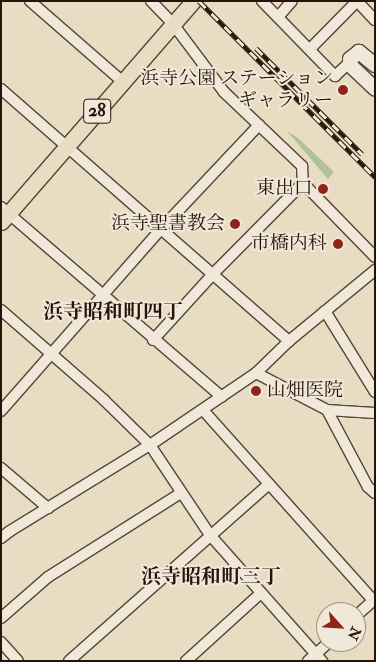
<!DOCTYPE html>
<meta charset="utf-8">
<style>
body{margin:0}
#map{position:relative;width:376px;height:662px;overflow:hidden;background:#e8dcc3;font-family:"IM FELL Double Pica","Noto Serif JP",serif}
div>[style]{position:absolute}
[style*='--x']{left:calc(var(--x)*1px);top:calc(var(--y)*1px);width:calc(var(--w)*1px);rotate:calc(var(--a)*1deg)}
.green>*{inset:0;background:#b3c196}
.roads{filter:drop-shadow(1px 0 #574538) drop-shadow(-1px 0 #574538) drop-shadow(0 1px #574538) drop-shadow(0 -1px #574538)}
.minor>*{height:10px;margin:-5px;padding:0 5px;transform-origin:5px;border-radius:5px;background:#f0e8d8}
.secondary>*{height:14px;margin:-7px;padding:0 7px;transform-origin:7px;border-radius:7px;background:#f0e8d8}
.primary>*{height:15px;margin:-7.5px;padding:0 7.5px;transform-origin:7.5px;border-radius:7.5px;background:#e8dcc3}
.rail>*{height:5px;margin-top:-2.5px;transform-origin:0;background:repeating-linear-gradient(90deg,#f0e8d8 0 9px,#271309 0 18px);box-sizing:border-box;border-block:1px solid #271309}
.dots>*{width:14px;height:14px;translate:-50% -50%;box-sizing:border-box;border:2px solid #f0e8d8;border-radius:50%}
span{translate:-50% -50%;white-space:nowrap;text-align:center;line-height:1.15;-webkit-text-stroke:4px #f0e8d8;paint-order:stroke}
.shield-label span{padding:1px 4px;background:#f0e8d8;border:1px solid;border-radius:4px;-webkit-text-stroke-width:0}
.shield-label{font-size:18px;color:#271309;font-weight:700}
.poi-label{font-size:19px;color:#271309}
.right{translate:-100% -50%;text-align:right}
.left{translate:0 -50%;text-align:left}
.neighbourhood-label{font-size:20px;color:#271309;font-weight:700}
.frame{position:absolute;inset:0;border:2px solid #271309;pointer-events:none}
.north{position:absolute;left:316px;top:602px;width:50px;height:50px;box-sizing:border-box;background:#f0e8d8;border:1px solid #a09385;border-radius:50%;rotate:116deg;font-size:14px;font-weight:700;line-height:20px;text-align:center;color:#271309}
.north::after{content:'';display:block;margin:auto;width:18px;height:22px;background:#8f2418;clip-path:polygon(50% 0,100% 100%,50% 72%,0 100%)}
</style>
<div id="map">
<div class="green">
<div style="clip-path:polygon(287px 131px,298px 138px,334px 172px,328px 179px)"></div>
</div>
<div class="roads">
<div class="minor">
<div style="--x:30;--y:1;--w:123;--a:41.1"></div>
<div style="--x:151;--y:1;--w:32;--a:46"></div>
<div style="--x:173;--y:24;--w:85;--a:53.1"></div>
<div style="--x:224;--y:92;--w:108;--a:43.5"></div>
<div style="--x:302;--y:166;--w:17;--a:87"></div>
<div style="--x:303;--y:183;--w:103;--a:45.8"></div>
<div style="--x:262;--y:1;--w:105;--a:45.8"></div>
<div style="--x:335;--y:76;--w:21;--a:-43"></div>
<div style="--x:357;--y:1;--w:26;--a:47"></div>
<div style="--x:278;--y:17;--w:21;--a:-49"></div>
<div style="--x:310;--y:49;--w:67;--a:-45.6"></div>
<div style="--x:1;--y:89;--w:383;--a:41.2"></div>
<div style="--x:1;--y:207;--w:291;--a:40.7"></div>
<div style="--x:1;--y:310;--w:137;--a:41.1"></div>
<div style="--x:104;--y:400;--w:64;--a:44.4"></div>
<div style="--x:150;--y:445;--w:108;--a:56.3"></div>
<div style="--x:210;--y:535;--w:169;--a:48.4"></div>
<div style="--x:325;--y:311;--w:95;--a:58.3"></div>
<div style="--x:153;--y:340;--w:89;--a:-47.7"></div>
<div style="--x:213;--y:274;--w:128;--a:-45.3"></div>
<div style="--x:256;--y:373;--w:80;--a:27.5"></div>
<div style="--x:327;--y:410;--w:48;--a:3.6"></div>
<div style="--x:203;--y:410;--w:255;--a:48.2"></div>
<div style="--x:327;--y:410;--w:87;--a:62"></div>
<div style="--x:368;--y:487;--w:9;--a:41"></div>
<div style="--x:1;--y:411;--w:242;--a:-48.7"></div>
<div style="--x:161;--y:229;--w:143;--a:-46.7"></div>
<div style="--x:1;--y:468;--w:62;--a:40.4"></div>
<div style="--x:1;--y:538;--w:11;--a:-38"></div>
<div style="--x:10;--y:531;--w:164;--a:-31.6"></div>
<div style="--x:150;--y:445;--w:128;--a:-34.2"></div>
<div style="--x:256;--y:373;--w:46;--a:-44.1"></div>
<div style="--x:289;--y:341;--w:112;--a:-39.5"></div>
<div style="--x:356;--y:616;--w:25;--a:-42"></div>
<div style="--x:1;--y:618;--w:62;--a:-41.1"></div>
<div style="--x:48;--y:577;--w:157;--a:-32.3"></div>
<div style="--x:1;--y:642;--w:25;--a:48"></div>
<div style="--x:69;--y:661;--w:267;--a:-41.5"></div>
<div style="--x:186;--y:661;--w:101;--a:-42.2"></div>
<div style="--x:308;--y:661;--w:28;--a:-42"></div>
</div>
<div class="secondary">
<div style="--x:375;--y:65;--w:21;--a:-141"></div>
<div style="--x:359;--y:52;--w:11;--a:142"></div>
<div style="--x:350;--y:59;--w:7;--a:82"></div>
<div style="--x:351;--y:66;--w:33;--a:43"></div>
</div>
<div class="primary">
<div style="--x:1;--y:222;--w:293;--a:-49"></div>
</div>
</div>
<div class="rail">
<div style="--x:199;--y:1;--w:249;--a:45"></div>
<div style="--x:256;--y:48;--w:150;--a:45"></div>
</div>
<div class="dots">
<div style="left:343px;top:90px;background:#8f2418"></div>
<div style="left:323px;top:189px;background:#8f2418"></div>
<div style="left:235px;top:224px;background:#8f2418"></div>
<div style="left:338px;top:244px;background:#8f2418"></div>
<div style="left:256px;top:391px;background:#8f2418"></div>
</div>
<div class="shield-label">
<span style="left:97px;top:111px">28</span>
</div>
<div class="poi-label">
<span class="right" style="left:333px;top:90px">浜寺公園 ステーション<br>ギャラリー</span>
<span class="right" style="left:313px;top:189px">東出口</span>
<span class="right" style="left:225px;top:224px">浜寺聖書教会</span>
<span class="right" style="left:327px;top:244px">市橋内科</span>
<span class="left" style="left:267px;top:391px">山畑医院</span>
</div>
<div class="neighbourhood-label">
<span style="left:113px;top:311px">浜寺昭和町四丁</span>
<span style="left:211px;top:576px">浜寺昭和町三丁</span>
</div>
<div class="frame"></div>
<div class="north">N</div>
</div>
